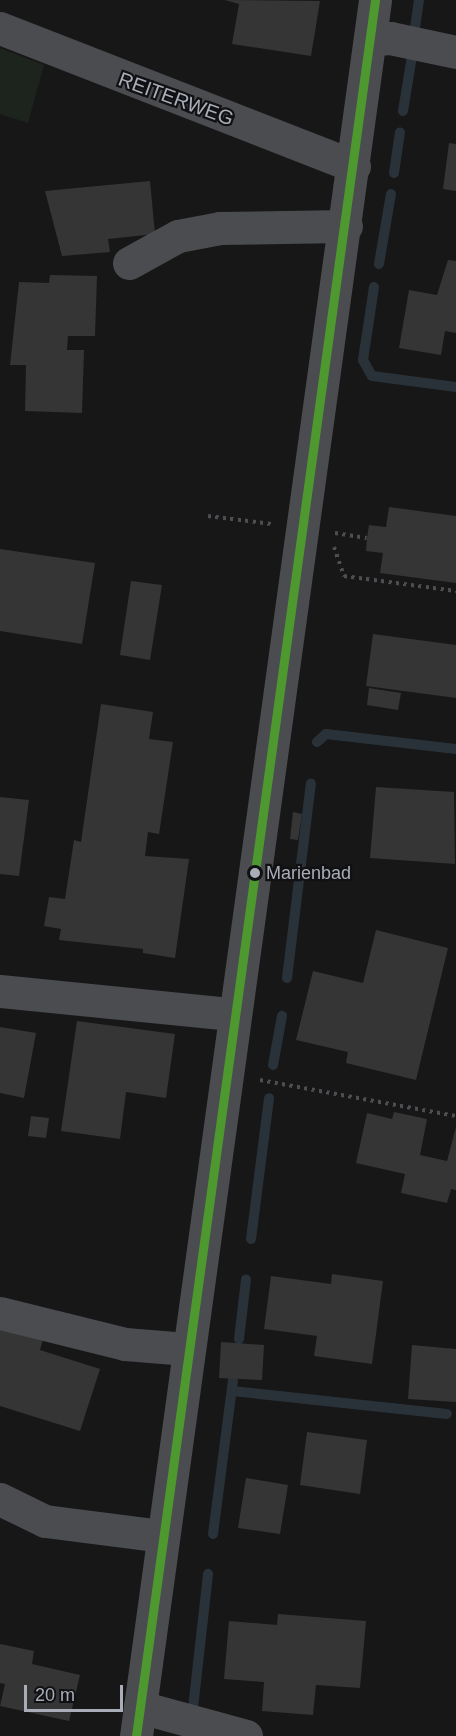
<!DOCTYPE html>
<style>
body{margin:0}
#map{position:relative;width:456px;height:1736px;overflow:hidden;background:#171717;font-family:Arial,sans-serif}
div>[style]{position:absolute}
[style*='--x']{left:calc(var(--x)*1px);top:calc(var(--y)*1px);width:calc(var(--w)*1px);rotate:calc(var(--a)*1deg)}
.green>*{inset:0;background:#1d241e}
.stream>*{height:10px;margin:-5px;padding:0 5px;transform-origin:5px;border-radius:5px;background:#2a3239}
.building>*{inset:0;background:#353536}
.path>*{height:4px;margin-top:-2px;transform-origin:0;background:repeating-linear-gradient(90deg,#4d4e52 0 3px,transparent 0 7.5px)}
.minor>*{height:33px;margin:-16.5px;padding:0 16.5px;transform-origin:16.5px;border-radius:16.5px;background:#4b4c50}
.bus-1>*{height:9px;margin:-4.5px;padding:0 4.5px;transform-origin:4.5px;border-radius:4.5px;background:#4e9830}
.dots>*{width:16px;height:16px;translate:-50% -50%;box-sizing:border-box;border:3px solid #111113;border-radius:50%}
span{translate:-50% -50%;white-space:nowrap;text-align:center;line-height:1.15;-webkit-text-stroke:4.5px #111113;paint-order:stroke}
.bus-label{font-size:18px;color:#a8adb8}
.left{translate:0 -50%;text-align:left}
.street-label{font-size:20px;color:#a8adb8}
.scale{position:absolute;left:24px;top:1685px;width:99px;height:27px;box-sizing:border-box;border:3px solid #a8adb8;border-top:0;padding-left:8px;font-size:18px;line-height:21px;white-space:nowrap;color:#a8adb8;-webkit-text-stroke:4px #111113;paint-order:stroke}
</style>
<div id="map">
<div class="green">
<div style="clip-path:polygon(0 48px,44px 65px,28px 123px,0 114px)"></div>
</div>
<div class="stream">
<div style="--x:415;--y:28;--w:28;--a:-82"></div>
<div style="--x:403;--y:111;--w:56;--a:-80.7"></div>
<div style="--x:394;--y:173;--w:41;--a:-81.7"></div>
<div style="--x:379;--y:264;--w:71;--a:-80.3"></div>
<div style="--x:374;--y:287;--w:74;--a:98.6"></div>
<div style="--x:363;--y:360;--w:18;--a:61"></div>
<div style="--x:372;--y:376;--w:85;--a:7.5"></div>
<div style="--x:317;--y:742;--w:12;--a:-42"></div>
<div style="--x:326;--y:734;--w:131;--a:6.6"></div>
<div style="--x:287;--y:978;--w:196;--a:-83"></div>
<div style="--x:273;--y:1065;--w:50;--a:-79.6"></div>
<div style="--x:251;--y:1239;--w:142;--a:-82.7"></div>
<div style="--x:239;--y:1339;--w:60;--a:-83.3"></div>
<div style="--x:232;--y:1391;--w:216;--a:6.1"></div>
<div style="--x:213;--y:1534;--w:155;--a:-82.6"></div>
<div style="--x:193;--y:1708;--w:135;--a:-83.6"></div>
</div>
<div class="building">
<div style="clip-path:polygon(225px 0,320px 1px,311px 56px,232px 44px,239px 4px)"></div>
<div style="clip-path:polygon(449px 143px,456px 144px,456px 191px,443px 189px)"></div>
<div style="clip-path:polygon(150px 181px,155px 234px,108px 239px,110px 252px,62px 256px,45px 191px)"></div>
<div style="clip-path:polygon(448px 260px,456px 261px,456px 333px,445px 331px,441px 355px,399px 348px,409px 290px,437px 295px)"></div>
<div style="clip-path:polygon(50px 275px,97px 276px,95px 336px,68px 336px,67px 350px,84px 350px,82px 413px,25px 411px,26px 365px,10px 365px,19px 282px,49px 283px)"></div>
<div style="clip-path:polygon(389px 507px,456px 516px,456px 583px,380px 573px,383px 553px,366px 551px,367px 538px,369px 525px,386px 527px)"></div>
<div style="clip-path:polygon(0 549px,95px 563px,82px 644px,0 631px)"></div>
<div style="clip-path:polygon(131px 581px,162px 585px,150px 660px,120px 655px)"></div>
<div style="clip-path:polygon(373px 634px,456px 645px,456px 698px,366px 686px)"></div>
<div style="clip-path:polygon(369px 688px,401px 693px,398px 710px,367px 705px)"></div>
<div style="clip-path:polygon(101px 704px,153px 712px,149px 739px,173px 742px,159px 834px,148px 832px,145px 856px,189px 859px,175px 958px,143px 953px,143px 949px,59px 940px,61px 929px,44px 926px,49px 897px,65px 899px,74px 840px,81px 842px)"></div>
<div style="clip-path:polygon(376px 787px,454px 792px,455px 864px,370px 858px)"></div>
<div style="clip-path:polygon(0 797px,29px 800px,19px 876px,0 874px)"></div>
<div style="clip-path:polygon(293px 812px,302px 814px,298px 840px,290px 839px)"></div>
<div style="clip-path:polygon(376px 930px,448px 948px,416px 1080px,346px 1063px,348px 1052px,296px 1040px,313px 971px,363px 983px)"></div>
<div style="clip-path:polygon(77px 1021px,175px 1034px,166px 1098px,126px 1092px,120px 1139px,61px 1131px)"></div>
<div style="clip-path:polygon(0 1027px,36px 1033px,24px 1098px,0 1093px)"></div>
<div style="clip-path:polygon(394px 1112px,427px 1119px,420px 1155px,447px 1161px,456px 1127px,456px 1190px,451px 1189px,447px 1203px,401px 1193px,405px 1174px,356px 1163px,367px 1113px,392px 1119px)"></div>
<div style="clip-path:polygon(31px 1116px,49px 1118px,46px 1138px,28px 1136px)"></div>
<div style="clip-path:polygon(332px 1274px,383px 1281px,372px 1364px,314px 1356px,317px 1336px,264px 1329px,271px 1276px,331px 1284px)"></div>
<div style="clip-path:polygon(0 1322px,44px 1336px,40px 1350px,100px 1369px,80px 1431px,0 1406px)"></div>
<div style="clip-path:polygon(221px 1342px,264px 1345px,262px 1380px,219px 1378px)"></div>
<div style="clip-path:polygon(412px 1345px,456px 1349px,456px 1402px,408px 1399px)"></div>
<div style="clip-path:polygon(307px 1432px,367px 1440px,360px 1494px,300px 1485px)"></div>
<div style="clip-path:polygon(246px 1478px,288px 1485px,280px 1534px,238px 1528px)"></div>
<div style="clip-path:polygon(278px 1614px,366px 1621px,360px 1688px,316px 1685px,313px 1715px,262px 1711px,264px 1682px,224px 1679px,229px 1621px,277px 1625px)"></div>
<div style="clip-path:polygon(0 1644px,34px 1651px,32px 1664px,80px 1675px,69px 1721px,0 1706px,5px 1684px,0 1683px)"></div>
</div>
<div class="path">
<div style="--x:208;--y:516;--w:64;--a:7.2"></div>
<div style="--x:335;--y:533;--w:32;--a:9"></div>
<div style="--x:334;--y:547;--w:31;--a:71"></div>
<div style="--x:344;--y:576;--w:113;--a:7.6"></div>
<div style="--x:260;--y:1080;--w:199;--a:10.4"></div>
</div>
<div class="minor">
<div style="--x:0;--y:28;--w:380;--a:21.3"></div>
<div style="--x:370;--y:40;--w:20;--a:-6"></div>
<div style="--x:390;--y:38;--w:67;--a:12"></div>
<div style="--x:129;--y:263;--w:56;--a:-28.9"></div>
<div style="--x:178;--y:236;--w:43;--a:-10.8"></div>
<div style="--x:220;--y:228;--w:126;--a:-0.9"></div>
<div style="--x:0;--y:991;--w:233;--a:5.7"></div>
<div style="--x:0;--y:1313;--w:129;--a:13.9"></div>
<div style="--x:125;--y:1344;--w:62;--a:4.6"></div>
<div style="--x:0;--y:1499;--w:50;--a:26.1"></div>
<div style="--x:45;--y:1521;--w:118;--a:7.3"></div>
<div style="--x:140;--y:1707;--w:110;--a:15.3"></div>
<div style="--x:136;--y:1736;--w:1752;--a:-82.16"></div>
</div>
<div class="bus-1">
<div style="--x:136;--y:1736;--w:1752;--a:-82.16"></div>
</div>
<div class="dots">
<div style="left:255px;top:873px;background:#a8adb8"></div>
</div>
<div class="bus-label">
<span class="left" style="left:266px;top:873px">Marienbad</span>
</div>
<div class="street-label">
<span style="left:176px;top:99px;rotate:20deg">REITERWEG</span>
</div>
<div class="scale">20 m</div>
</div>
